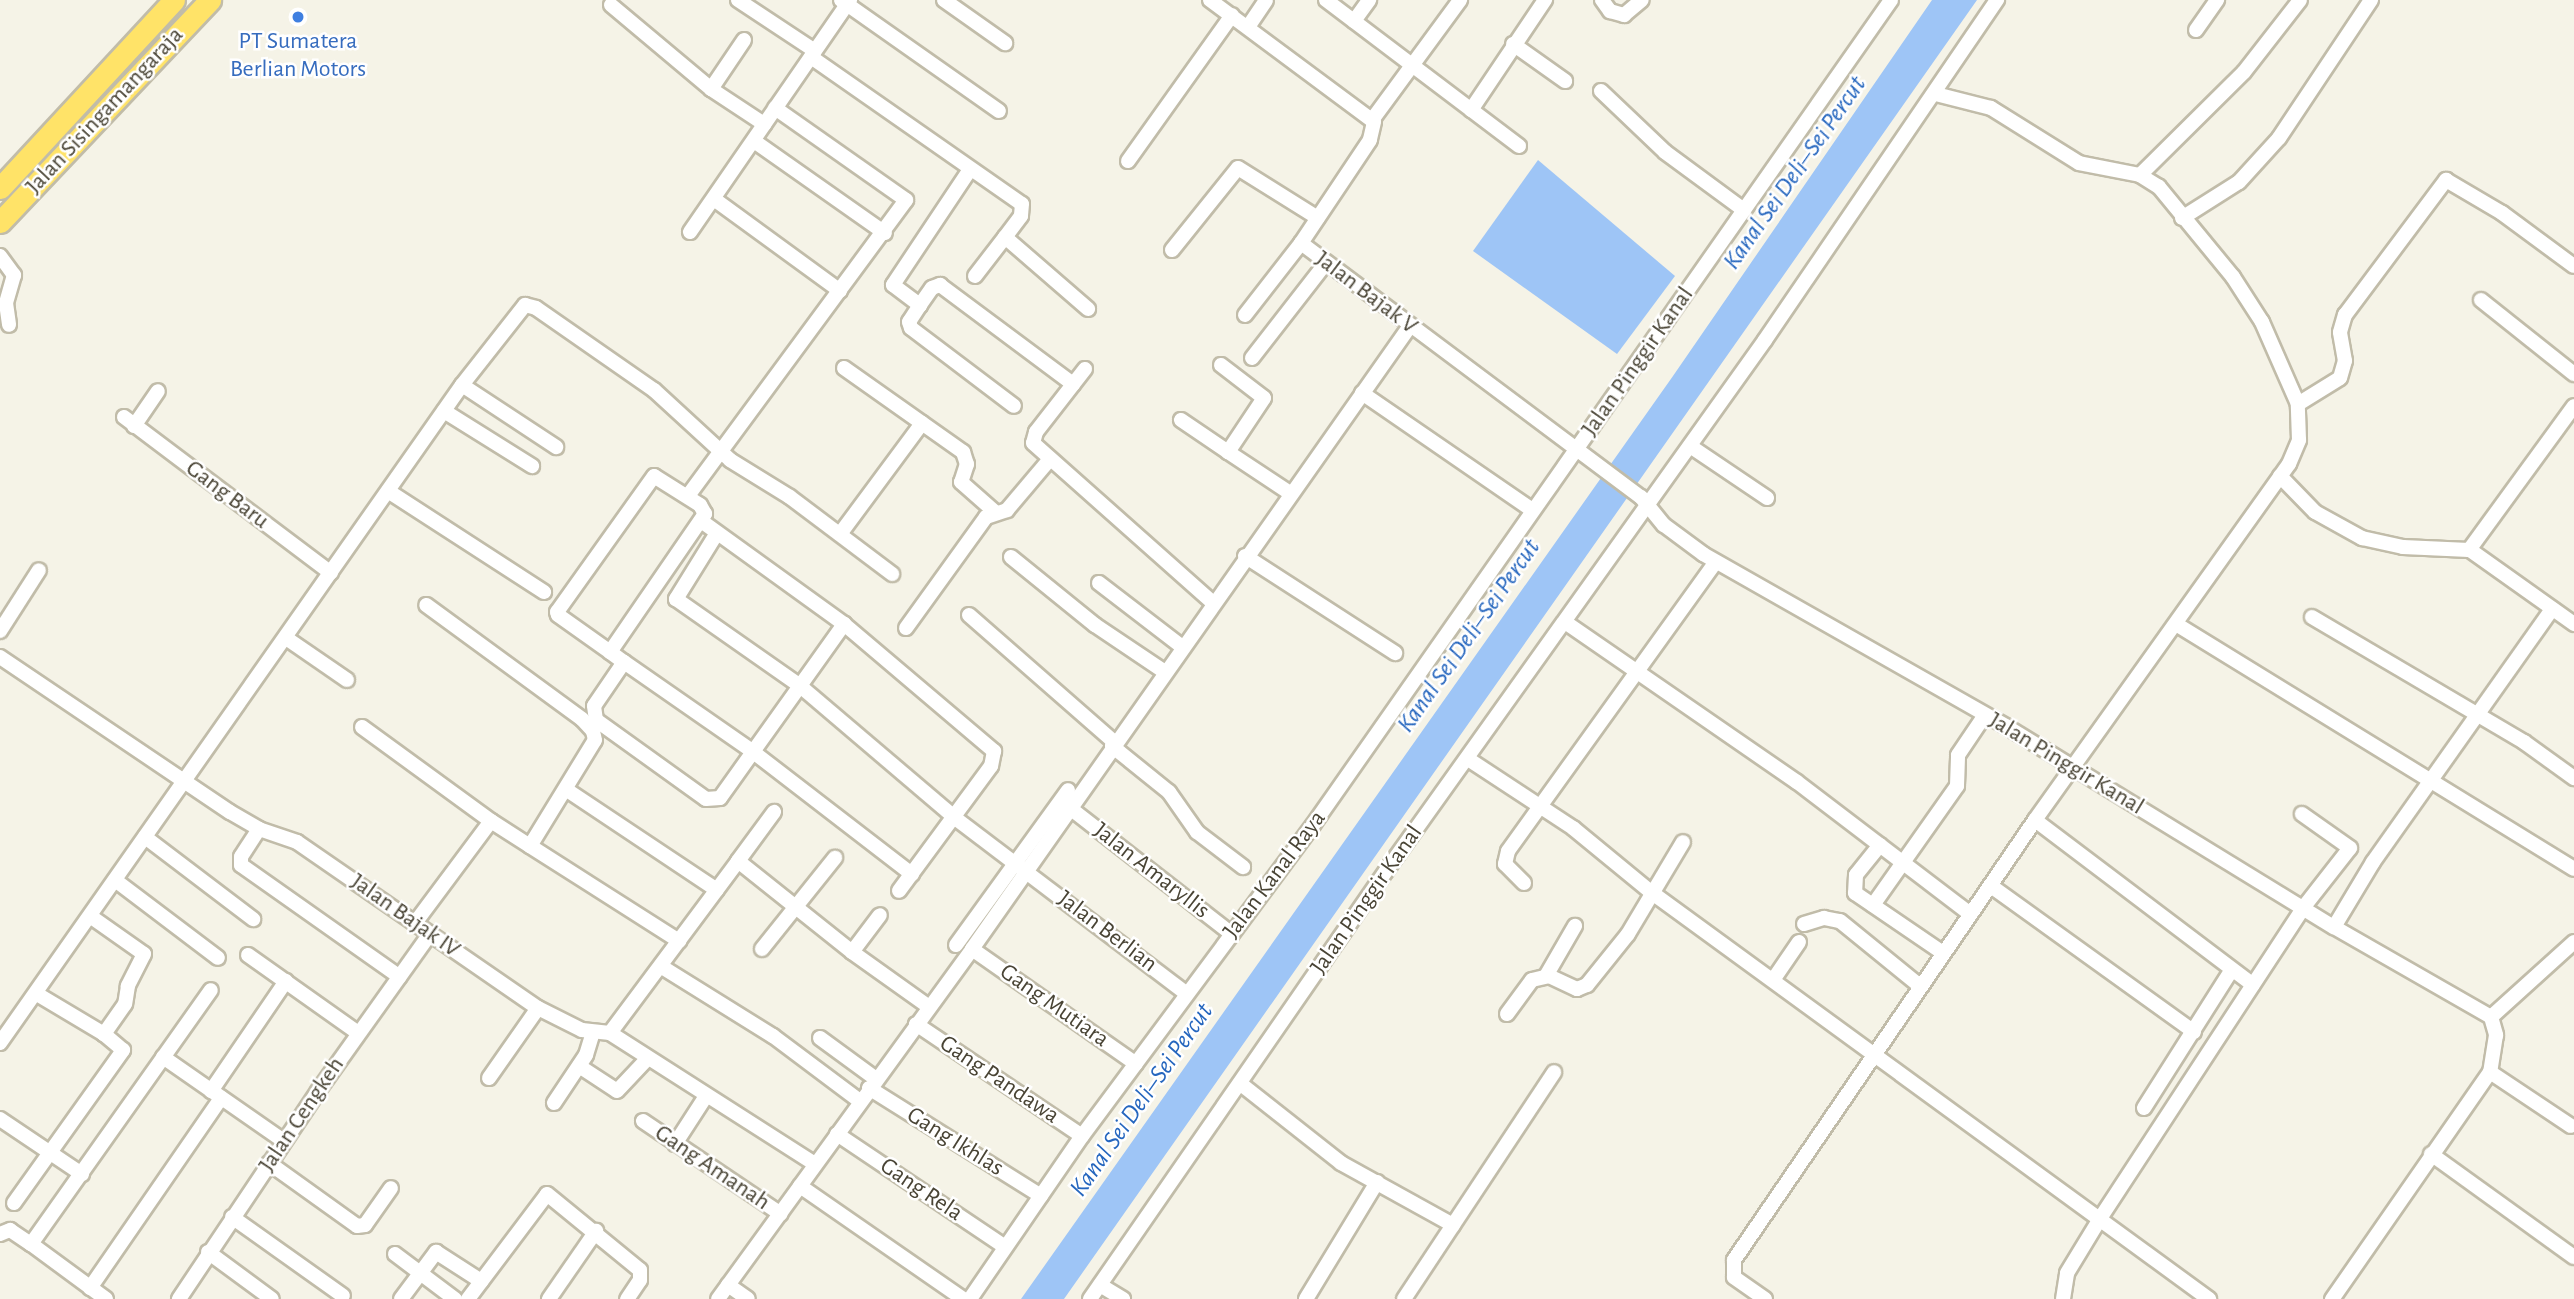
<!DOCTYPE html>
<meta charset="utf-8">
<style>
body{margin:0}
#map{position:relative;width:2574px;height:1299px;overflow:hidden;background:#f5f3e7;font-family:"Alegreya Sans",sans-serif}
div>[style]{position:absolute}
[style*='--x']{left:calc(var(--x)*1px);top:calc(var(--y)*1px);width:calc(var(--w)*1px);rotate:calc(var(--a)*1deg)}
.water>*{inset:0;background:#9ec5f6}
.roads{filter:drop-shadow(2px 0 #c1bca9) drop-shadow(-2px 0 #c1bca9) drop-shadow(0 2px #c1bca9) drop-shadow(0 -2px #c1bca9)}
.minor>*{height:14px;margin:-7px;padding:0 7px;transform-origin:7px;border-radius:7px;background:#fff}
.highway>*{height:21px;margin:-10.5px;padding:0 10.5px;transform-origin:10.5px;border-radius:10.5px;background:#ffe368}
.dots>*{width:19px;height:19px;translate:-50% -50%;box-sizing:border-box;border:4px solid #fff;border-radius:50%}
span{translate:-50% -50%;white-space:nowrap;text-align:center;line-height:1.15;-webkit-text-stroke:5px #fff;paint-order:stroke}
.shop-label{font-size:24px;color:#366cbe}
.street-label{font-size:24px;color:#494435}
.water-label{font-size:26px;color:#2566be;font-style:italic}
</style>
<div id="map">
<div class="water">
<div style="clip-path:polygon(1932px 0,1977px 0,1064px 1299px,1021px 1299px,1673px 376px)"></div>
<div style="clip-path:polygon(1538px 160px,1675px 276px,1617px 354px,1473px 251px)"></div>
</div>
<div class="roads">
<div class="minor">
<div style="--x:738;--y:0;--w:92;--a:33.5"></div>
<div style="--x:841;--y:0;--w:193;--a:35.1"></div>
<div style="--x:944;--y:0;--w:75;--a:35.2"></div>
<div style="--x:1210;--y:0;--w:204;--a:36.6"></div>
<div style="--x:1374;--y:122;--w:18;--a:103"></div>
<div style="--x:1370;--y:140;--w:124;--a:123.8"></div>
<div style="--x:1301;--y:243;--w:424;--a:36.8"></div>
<div style="--x:1641;--y:497;--w:36;--a:51"></div>
<div style="--x:1664;--y:525;--w:49;--a:36.6"></div>
<div style="--x:1703;--y:554;--w:350;--a:29.6"></div>
<div style="--x:2007;--y:727;--w:383;--a:31.5"></div>
<div style="--x:2334;--y:927;--w:181;--a:29.8"></div>
<div style="--x:2491;--y:1017;--w:19;--a:74"></div>
<div style="--x:2496;--y:1035;--w:37;--a:99"></div>
<div style="--x:2490;--y:1072;--w:277;--a:124.8"></div>
<div style="--x:1326;--y:0;--w:242;--a:37.1"></div>
<div style="--x:1602;--y:0;--w:14;--a:54"></div>
<div style="--x:1610;--y:11;--w:15;--a:16"></div>
<div style="--x:1624;--y:15;--w:23;--a:-40"></div>
<div style="--x:611;--y:5;--w:131;--a:40"></div>
<div style="--x:711;--y:89;--w:64;--a:33.4"></div>
<div style="--x:1354;--y:21;--w:26;--a:-54"></div>
<div style="--x:1248;--y:27;--w:32;--a:-56"></div>
<div style="--x:2196;--y:30;--w:37;--a:-55"></div>
<div style="--x:1513;--y:44;--w:64;--a:35.4"></div>
<div style="--x:811;--y:57;--w:257;--a:34.9"></div>
<div style="--x:1022;--y:204;--w:12;--a:95"></div>
<div style="--x:1021;--y:216;--w:26;--a:127"></div>
<div style="--x:1005;--y:237;--w:110;--a:40.9"></div>
<div style="--x:711;--y:89;--w:59;--a:-56"></div>
<div style="--x:1601;--y:91;--w:88;--a:43.6"></div>
<div style="--x:1665;--y:152;--w:98;--a:36.3"></div>
<div style="--x:1471;--y:110;--w:133;--a:-56.1"></div>
<div style="--x:1372;--y:120;--w:149;--a:-53.7"></div>
<div style="--x:754;--y:141;--w:160;--a:35.1"></div>
<div style="--x:1128;--y:161;--w:179;--a:-54.5"></div>
<div style="--x:969;--y:171;--w:137;--a:123.7"></div>
<div style="--x:893;--y:285;--w:34;--a:37"></div>
<div style="--x:920;--y:305;--w:20;--a:123"></div>
<div style="--x:909;--y:322;--w:6;--a:72"></div>
<div style="--x:911;--y:328;--w:129;--a:37.1"></div>
<div style="--x:2140;--y:175;--w:146;--a:-44.7"></div>
<div style="--x:2244;--y:72;--w:91;--a:-52.1"></div>
<div style="--x:714;--y:199;--w:156;--a:36.1"></div>
<div style="--x:2182;--y:218;--w:67;--a:-32.3"></div>
<div style="--x:2239;--y:182;--w:59;--a:-47.7"></div>
<div style="--x:2279;--y:138;--w:166;--a:-56.3"></div>
<div style="--x:690;--y:232;--w:282;--a:-55.4"></div>
<div style="--x:1172;--y:250;--w:105;--a:-51.2"></div>
<div style="--x:1238;--y:168;--w:94;--a:32"></div>
<div style="--x:0;--y:256;--w:24;--a:54"></div>
<div style="--x:14;--y:275;--w:29;--a:106"></div>
<div style="--x:6;--y:303;--w:22;--a:82"></div>
<div style="--x:975;--y:276;--w:49;--a:-52.4"></div>
<div style="--x:2481;--y:300;--w:119;--a:38.5"></div>
<div style="--x:920;--y:305;--w:21;--a:-55"></div>
<div style="--x:932;--y:288;--w:9;--a:-21"></div>
<div style="--x:940;--y:285;--w:166;--a:36.7"></div>
<div style="--x:1245;--y:315;--w:91;--a:-52.1"></div>
<div style="--x:1252;--y:358;--w:120;--a:-52.1"></div>
<div style="--x:1221;--y:365;--w:54;--a:37.5"></div>
<div style="--x:1264;--y:398;--w:65;--a:123.7"></div>
<div style="--x:1228;--y:452;--w:74;--a:33.5"></div>
<div style="--x:844;--y:368;--w:146;--a:35.2"></div>
<div style="--x:963;--y:452;--w:13;--a:72"></div>
<div style="--x:967;--y:464;--w:19;--a:108"></div>
<div style="--x:961;--y:482;--w:45;--a:41.4"></div>
<div style="--x:1085;--y:369;--w:80;--a:127.9"></div>
<div style="--x:1036;--y:432;--w:11;--a:105"></div>
<div style="--x:1033;--y:443;--w:239;--a:41.6"></div>
<div style="--x:462;--y:385;--w:113;--a:33.4"></div>
<div style="--x:1362;--y:393;--w:205;--a:34.5"></div>
<div style="--x:2298;--y:404;--w:49;--a:-31.8"></div>
<div style="--x:2340;--y:378;--w:18;--a:-74"></div>
<div style="--x:2345;--y:361;--w:29;--a:-100"></div>
<div style="--x:2340;--y:332;--w:18;--a:-74"></div>
<div style="--x:2345;--y:315;--w:169;--a:-53.2"></div>
<div style="--x:2446;--y:180;--w:65;--a:30.5"></div>
<div style="--x:2502;--y:213;--w:89;--a:36.4"></div>
<div style="--x:444;--y:411;--w:104;--a:32"></div>
<div style="--x:124;--y:417;--w:259;--a:37"></div>
<div style="--x:1181;--y:420;--w:57;--a:34.2"></div>
<div style="--x:134;--y:426;--w:42;--a:-55.6"></div>
<div style="--x:1690;--y:446;--w:93;--a:34"></div>
<div style="--x:2280;--y:476;--w:50;--a:45.8"></div>
<div style="--x:2315;--y:512;--w:54;--a:29"></div>
<div style="--x:2362;--y:538;--w:42;--a:12.4"></div>
<div style="--x:2403;--y:547;--w:66;--a:2.6"></div>
<div style="--x:2469;--y:550;--w:178;--a:-53.9"></div>
<div style="--x:388;--y:491;--w:186;--a:32.9"></div>
<div style="--x:690;--y:493;--w:364;--a:-53.6"></div>
<div style="--x:906;--y:200;--w:160;--a:-144.9"></div>
<div style="--x:717;--y:533;--w:78;--a:121.8"></div>
<div style="--x:676;--y:599;--w:150;--a:35"></div>
<div style="--x:799;--y:685;--w:205;--a:40.4"></div>
<div style="--x:955;--y:818;--w:291;--a:37.2"></div>
<div style="--x:840;--y:534;--w:138;--a:-53.5"></div>
<div style="--x:2470;--y:550;--w:128;--a:35.4"></div>
<div style="--x:1245;--y:556;--w:179;--a:32.9"></div>
<div style="--x:1011;--y:557;--w:108;--a:39"></div>
<div style="--x:1095;--y:625;--w:84;--a:33.9"></div>
<div style="--x:1099;--y:583;--w:103;--a:37.5"></div>
<div style="--x:969;--y:615;--w:194;--a:41.2"></div>
<div style="--x:2312;--y:617;--w:246;--a:30.5"></div>
<div style="--x:2524;--y:742;--w:62;--a:35.8"></div>
<div style="--x:1565;--y:622;--w:282;--a:34.6"></div>
<div style="--x:1797;--y:782;--w:218;--a:37.3"></div>
<div style="--x:844;--y:624;--w:197;--a:40.3"></div>
<div style="--x:994;--y:751;--w:15;--a:101"></div>
<div style="--x:991;--y:766;--w:155;--a:126.4"></div>
<div style="--x:2176;--y:624;--w:467;--a:31.6"></div>
<div style="--x:906;--y:628;--w:137;--a:-54.2"></div>
<div style="--x:986;--y:517;--w:22;--a:-18"></div>
<div style="--x:1007;--y:510;--w:67;--a:-49.9"></div>
<div style="--x:0;--y:631;--w:72;--a:-57.4"></div>
<div style="--x:286;--y:638;--w:74;--a:34.5"></div>
<div style="--x:610;--y:652;--w:168;--a:-55.5"></div>
<div style="--x:705;--y:514;--w:10;--a:-119"></div>
<div style="--x:700;--y:505;--w:54;--a:-147.8"></div>
<div style="--x:654;--y:476;--w:167;--a:125.5"></div>
<div style="--x:557;--y:612;--w:3;--a:72"></div>
<div style="--x:558;--y:615;--w:64;--a:35.4"></div>
<div style="--x:610;--y:652;--w:17;--a:36"></div>
<div style="--x:624;--y:662;--w:53;--a:124.3"></div>
<div style="--x:594;--y:706;--w:14;--a:82"></div>
<div style="--x:596;--y:720;--w:135;--a:35.7"></div>
<div style="--x:706;--y:799;--w:14;--a:-4"></div>
<div style="--x:720;--y:798;--w:214;--a:-54.5"></div>
<div style="--x:844;--y:624;--w:176;--a:-144.2"></div>
<div style="--x:0;--y:657;--w:277;--a:34"></div>
<div style="--x:230;--y:812;--w:34;--a:30"></div>
<div style="--x:259;--y:829;--w:40;--a:18.9"></div>
<div style="--x:297;--y:842;--w:293;--a:34.6"></div>
<div style="--x:538;--y:1008;--w:49;--a:26.6"></div>
<div style="--x:582;--y:1030;--w:28;--a:6"></div>
<div style="--x:610;--y:1033;--w:243;--a:32.6"></div>
<div style="--x:624;--y:662;--w:156;--a:34.8"></div>
<div style="--x:752;--y:751;--w:202;--a:37.6"></div>
<div style="--x:362;--y:727;--w:160;--a:36.1"></div>
<div style="--x:1112;--y:746;--w:73;--a:38.9"></div>
<div style="--x:1169;--y:792;--w:49;--a:55"></div>
<div style="--x:1197;--y:832;--w:58;--a:37.3"></div>
<div style="--x:1468;--y:759;--w:126;--a:33.3"></div>
<div style="--x:1573;--y:828;--w:101;--a:39.4"></div>
<div style="--x:1651;--y:892;--w:691;--a:36.11"></div>
<div style="--x:567;--y:790;--w:180;--a:33.7"></div>
<div style="--x:1070;--y:808;--w:205;--a:37.9"></div>
<div style="--x:2035;--y:820;--w:273;--a:37.1"></div>
<div style="--x:259;--y:829;--w:33;--a:123"></div>
<div style="--x:241;--y:857;--w:8;--a:90"></div>
<div style="--x:241;--y:865;--w:194;--a:35.2"></div>
<div style="--x:145;--y:837;--w:136;--a:37.2"></div>
<div style="--x:1880;--y:845;--w:38;--a:129"></div>
<div style="--x:1856;--y:875;--w:18;--a:93"></div>
<div style="--x:1855;--y:893;--w:107;--a:34.3"></div>
<div style="--x:530;--y:846;--w:177;--a:32.5"></div>
<div style="--x:738;--y:861;--w:61;--a:-53.7"></div>
<div style="--x:115;--y:880;--w:129;--a:37.1"></div>
<div style="--x:1524;--y:883;--w:27;--a:-135"></div>
<div style="--x:1505;--y:864;--w:13;--a:-77"></div>
<div style="--x:1508;--y:851;--w:355;--a:-54.3"></div>
<div style="--x:1991;--y:886;--w:250;--a:35.7"></div>
<div style="--x:1873;--y:905;--w:146;--a:-54.8"></div>
<div style="--x:1957;--y:786;--w:31;--a:-88"></div>
<div style="--x:1958;--y:755;--w:48;--a:-56"></div>
<div style="--x:90;--y:916;--w:66;--a:35.1"></div>
<div style="--x:144;--y:954;--w:36;--a:117"></div>
<div style="--x:128;--y:986;--w:18;--a:99"></div>
<div style="--x:125;--y:1004;--w:37;--a:125"></div>
<div style="--x:415;--y:923;--w:127;--a:-53.3"></div>
<div style="--x:491;--y:821;--w:46;--a:32.7"></div>
<div style="--x:530;--y:846;--w:124;--a:-58.5"></div>
<div style="--x:595;--y:740;--w:9;--a:-103"></div>
<div style="--x:593;--y:731;--w:16;--a:-133"></div>
<div style="--x:582;--y:719;--w:193;--a:-143.8"></div>
<div style="--x:1804;--y:924;--w:21;--a:-17"></div>
<div style="--x:1824;--y:918;--w:16;--a:11"></div>
<div style="--x:1840;--y:921;--w:103;--a:39.1"></div>
<div style="--x:2334;--y:927;--w:76;--a:-59"></div>
<div style="--x:2373;--y:862;--w:310;--a:-54.7"></div>
<div style="--x:956;--y:945;--w:191;--a:-54.1"></div>
<div style="--x:762;--y:949;--w:117;--a:-51.3"></div>
<div style="--x:972;--y:949;--w:200;--a:35"></div>
<div style="--x:852;--y:952;--w:95;--a:35.5"></div>
<div style="--x:248;--y:955;--w:135;--a:35.3"></div>
<div style="--x:662;--y:967;--w:131;--a:31.9"></div>
<div style="--x:773;--y:1036;--w:109;--a:36.8"></div>
<div style="--x:1546;--y:976;--w:58;--a:-59.9"></div>
<div style="--x:1773;--y:980;--w:46;--a:-55.6"></div>
<div style="--x:1507;--y:1014;--w:42;--a:-53.7"></div>
<div style="--x:1532;--y:980;--w:17;--a:-13"></div>
<div style="--x:1549;--y:976;--w:31;--a:25"></div>
<div style="--x:1577;--y:989;--w:11;--a:-22"></div>
<div style="--x:1587;--y:985;--w:65;--a:-51.2"></div>
<div style="--x:1628;--y:934;--w:107;--a:-59.1"></div>
<div style="--x:2491;--y:1017;--w:112;--a:-42.1"></div>
<div style="--x:916;--y:1024;--w:200;--a:34"></div>
<div style="--x:610;--y:1033;--w:214;--a:-53.3"></div>
<div style="--x:738;--y:861;--w:146;--a:38.6"></div>
<div style="--x:852;--y:952;--w:46;--a:-52.9"></div>
<div style="--x:820;--y:1038;--w:69;--a:36.2"></div>
<div style="--x:0;--y:1043;--w:804;--a:-54.93"></div>
<div style="--x:462;--y:385;--w:102;--a:-51.8"></div>
<div style="--x:525;--y:305;--w:11;--a:15"></div>
<div style="--x:536;--y:308;--w:144;--a:34.8"></div>
<div style="--x:654;--y:390;--w:103;--a:42.6"></div>
<div style="--x:730;--y:460;--w:70;--a:31.7"></div>
<div style="--x:790;--y:497;--w:128;--a:37"></div>
<div style="--x:163;--y:1057;--w:147;--a:34.8"></div>
<div style="--x:579;--y:1066;--w:45;--a:33.3"></div>
<div style="--x:617;--y:1091;--w:44;--a:-46.8"></div>
<div style="--x:2490;--y:1072;--w:97;--a:33.7"></div>
<div style="--x:489;--y:1078;--w:85;--a:-55"></div>
<div style="--x:1241;--y:1084;--w:127;--a:38.3"></div>
<div style="--x:1341;--y:1163;--w:128;--a:29"></div>
<div style="--x:869;--y:1088;--w:203;--a:32.1"></div>
<div style="--x:211;--y:1091;--w:133;--a:-55.7"></div>
<div style="--x:554;--y:1103;--w:58;--a:-56.3"></div>
<div style="--x:586;--y:1055;--w:24;--a:-73"></div>
<div style="--x:2144;--y:1108;--w:162;--a:-57.6"></div>
<div style="--x:0;--y:1119;--w:99;--a:33.9"></div>
<div style="--x:643;--y:1121;--w:166;--a:34"></div>
<div style="--x:837;--y:1134;--w:202;--a:33.9"></div>
<div style="--x:675;--y:1144;--w:57;--a:-57.1"></div>
<div style="--x:2431;--y:1154;--w:176;--a:35.8"></div>
<div style="--x:269;--y:1163;--w:108;--a:35.6"></div>
<div style="--x:357;--y:1226;--w:8;--a:-7"></div>
<div style="--x:365;--y:1225;--w:45;--a:-54.9"></div>
<div style="--x:800;--y:1186;--w:198;--a:34.7"></div>
<div style="--x:14;--y:1203;--w:188;--a:-54.5"></div>
<div style="--x:123;--y:1050;--w:25;--a:-140"></div>
<div style="--x:104;--y:1034;--w:78;--a:-149.2"></div>
<div style="--x:232;--y:1217;--w:136;--a:35.4"></div>
<div style="--x:0;--y:1234;--w:11;--a:-22"></div>
<div style="--x:10;--y:1230;--w:25;--a:34"></div>
<div style="--x:208;--y:1252;--w:79;--a:36.3"></div>
<div style="--x:395;--y:1254;--w:75;--a:36.9"></div>
<div style="--x:728;--y:1285;--w:24;--a:35"></div>
<div style="--x:1100;--y:1285;--w:27;--a:31"></div>
<div style="--x:90;--y:1288;--w:231;--a:-55.4"></div>
<div style="--x:106;--y:1299;--w:93;--a:-143.7"></div>
<div style="--x:31;--y:1244;--w:311;--a:-54.7"></div>
<div style="--x:179;--y:1299;--w:250;--a:-56.2"></div>
<div style="--x:318;--y:1091;--w:193;--a:-54.5"></div>
<div style="--x:401;--y:1299;--w:59;--a:-53.3"></div>
<div style="--x:436;--y:1252;--w:54;--a:32.8"></div>
<div style="--x:468;--y:1299;--w:131;--a:-53"></div>
<div style="--x:547;--y:1194;--w:120;--a:39.3"></div>
<div style="--x:640;--y:1270;--w:10;--a:90"></div>
<div style="--x:640;--y:1280;--w:23;--a:124"></div>
<div style="--x:549;--y:1299;--w:83;--a:-55.3"></div>
<div style="--x:718;--y:1299;--w:432;--a:-54"></div>
<div style="--x:972;--y:949;--w:762;--a:-54.89"></div>
<div style="--x:970;--y:1299;--w:198;--a:-55.5"></div>
<div style="--x:1082;--y:1136;--w:387;--a:-53.4"></div>
<div style="--x:1313;--y:825;--w:1007;--a:-54.98"></div>
<div style="--x:1090;--y:1299;--w:520;--a:-55.33"></div>
<div style="--x:1386;--y:871;--w:652;--a:-54.48"></div>
<div style="--x:1765;--y:340;--w:412;--a:-55.7"></div>
<div style="--x:1306;--y:1299;--w:137;--a:-58.7"></div>
<div style="--x:1404;--y:1299;--w:272;--a:-56.5"></div>
<div style="--x:1765;--y:1299;--w:38;--a:-145"></div>
<div style="--x:1734;--y:1277;--w:17;--a:-90"></div>
<div style="--x:1734;--y:1260;--w:533;--a:-55.62"></div>
<div style="--x:2035;--y:820;--w:437;--a:-54.5"></div>
<div style="--x:2289;--y:464;--w:26;--a:-67"></div>
<div style="--x:2299;--y:440;--w:36;--a:-92"></div>
<div style="--x:2298;--y:404;--w:90;--a:-113.7"></div>
<div style="--x:2262;--y:322;--w:54;--a:-122.8"></div>
<div style="--x:2233;--y:277;--w:117;--a:-129.4"></div>
<div style="--x:2159;--y:187;--w:22;--a:-148"></div>
<div style="--x:2140;--y:175;--w:62;--a:-168.9"></div>
<div style="--x:2079;--y:163;--w:104;--a:-148"></div>
<div style="--x:1991;--y:108;--w:57;--a:-165.7"></div>
<div style="--x:2063;--y:1299;--w:26;--a:-81"></div>
<div style="--x:2067;--y:1273;--w:66;--a:-58.7"></div>
<div style="--x:2101;--y:1217;--w:369;--a:-56.8"></div>
<div style="--x:2303;--y:908;--w:76;--a:-51.9"></div>
<div style="--x:2350;--y:848;--w:59;--a:-144.7"></div>
</div>
<div class="highway">
<div style="--x:0;--y:188;--w:256;--a:-47.2"></div>
<div style="--x:0;--y:222;--w:306;--a:-46.6"></div>
</div>
</div>
<div class="dots">
<div style="left:298px;top:17px;background:#3f7fe0"></div>
</div>
<div class="shop-label">
<span style="left:298px;top:56px">PT Sumatera<br>Berlian Motors</span>
</div>
<div class="street-label">
<span style="left:105px;top:111px;rotate:-47deg">Jalan Sisingamangaraja</span>
<span style="left:1366px;top:293px;rotate:37deg">Jalan Bajak V</span>
<span style="left:1638px;top:362px;rotate:-55deg">Jalan Pinggir Kanal</span>
<span style="left:227px;top:495px;rotate:37deg">Gang Baru</span>
<span style="left:2066px;top:764px;rotate:31deg">Jalan Pinggir Kanal</span>
<span style="left:1151px;top:871px;rotate:38deg">Jalan Amaryllis</span>
<span style="left:1275px;top:875px;rotate:-53deg">Jalan Kanal Raya</span>
<span style="left:1367px;top:900px;rotate:-55deg">Jalan Pinggir Kanal</span>
<span style="left:405px;top:916px;rotate:35deg">Jalan Bajak IV</span>
<span style="left:1107px;top:932px;rotate:37deg">Jalan Berlian</span>
<span style="left:1054px;top:1006px;rotate:35deg">Gang Mutiara</span>
<span style="left:999px;top:1080px;rotate:34deg">Gang Pandawa</span>
<span style="left:302px;top:1115px;rotate:-56deg">Jalan Cengkeh</span>
<span style="left:955px;top:1142px;rotate:32deg">Gang Ikhlas</span>
<span style="left:712px;top:1168px;rotate:34deg">Gang Amanah</span>
<span style="left:921px;top:1190px;rotate:34deg">Gang Rela</span>
</div>
<div class="water-label">
<span style="left:1795px;top:173px;rotate:-55deg">Kanal Sei Deli–Sei Percut</span>
<span style="left:1469px;top:636px;rotate:-55deg">Kanal Sei Deli–Sei Percut</span>
<span style="left:1142px;top:1100px;rotate:-55deg">Kanal Sei Deli–Sei Percut</span>
</div>
</div>
